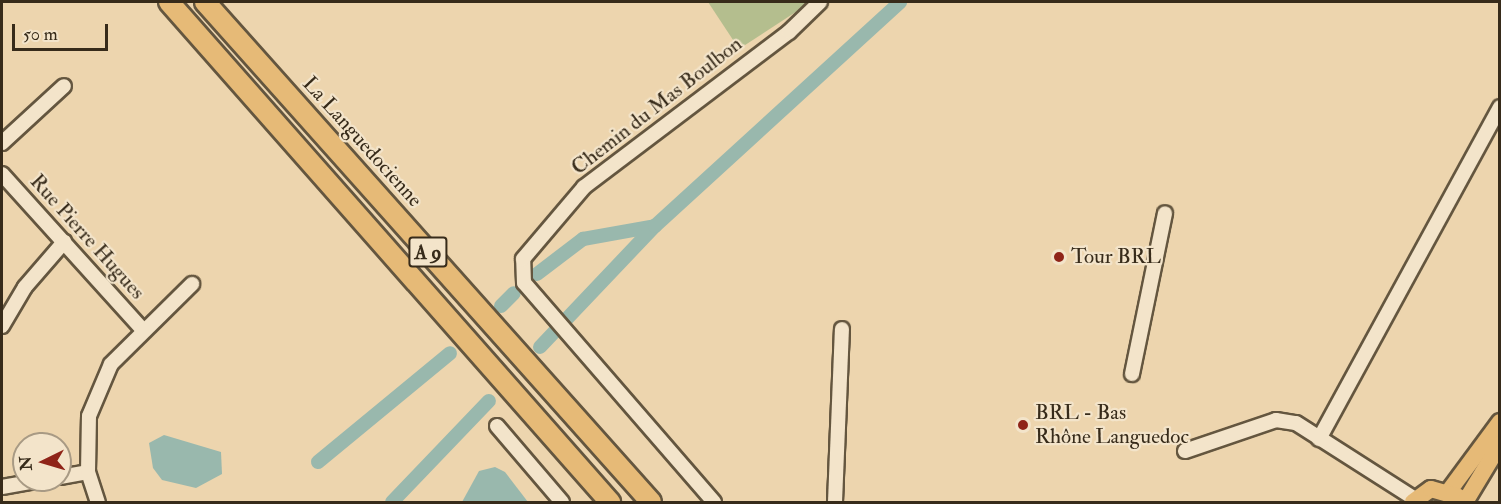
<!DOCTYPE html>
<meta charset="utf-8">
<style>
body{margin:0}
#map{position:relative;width:1501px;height:504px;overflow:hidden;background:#edd5ae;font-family:"IM FELL Double Pica",serif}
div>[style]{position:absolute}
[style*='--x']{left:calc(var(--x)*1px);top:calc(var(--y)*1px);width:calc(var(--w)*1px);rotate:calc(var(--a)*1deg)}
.green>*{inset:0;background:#b4be8e}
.water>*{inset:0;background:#99b8ad}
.canal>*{height:14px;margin:-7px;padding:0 7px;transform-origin:7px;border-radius:7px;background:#99b8ad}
.roads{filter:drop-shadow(2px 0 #64563f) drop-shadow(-2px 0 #64563f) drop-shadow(0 2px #64563f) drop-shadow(0 -2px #64563f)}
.minor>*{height:14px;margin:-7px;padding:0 7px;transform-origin:7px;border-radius:7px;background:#f3e4ca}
.major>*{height:16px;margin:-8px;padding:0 8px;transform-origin:8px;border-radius:8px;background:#e6ba77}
.highway>*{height:20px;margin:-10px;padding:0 10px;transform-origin:10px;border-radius:10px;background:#e6ba77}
.dots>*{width:16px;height:16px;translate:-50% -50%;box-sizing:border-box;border:3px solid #f3e4ca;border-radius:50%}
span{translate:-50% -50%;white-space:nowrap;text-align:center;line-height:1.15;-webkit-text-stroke:4.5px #f3e4ca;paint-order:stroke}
.shield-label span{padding:2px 4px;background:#f3e4ca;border:2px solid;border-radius:4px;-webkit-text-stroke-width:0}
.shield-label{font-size:20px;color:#372b1a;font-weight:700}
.street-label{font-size:21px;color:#372b1a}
.poi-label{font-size:21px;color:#372b1a}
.left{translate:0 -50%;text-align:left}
.frame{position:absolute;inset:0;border:3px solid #372b1a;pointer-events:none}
.north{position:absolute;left:12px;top:432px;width:60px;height:60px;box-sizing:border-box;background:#f3e4ca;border:2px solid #a89a84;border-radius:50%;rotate:265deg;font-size:16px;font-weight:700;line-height:24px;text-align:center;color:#372b1a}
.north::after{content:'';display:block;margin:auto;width:21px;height:27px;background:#8f2418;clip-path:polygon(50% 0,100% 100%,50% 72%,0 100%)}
.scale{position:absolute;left:12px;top:24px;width:96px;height:27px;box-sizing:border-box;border:3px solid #372b1a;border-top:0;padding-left:8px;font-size:18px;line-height:21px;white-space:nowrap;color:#372b1a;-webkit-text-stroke:4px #f3e4ca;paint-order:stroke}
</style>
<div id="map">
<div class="green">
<div style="clip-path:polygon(708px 2px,811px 2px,739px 49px)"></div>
</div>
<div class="water">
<div style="clip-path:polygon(164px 435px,221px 452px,222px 474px,196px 488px,162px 480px,153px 468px,149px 443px)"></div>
<div style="clip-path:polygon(495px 467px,505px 472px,528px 502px,462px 502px,479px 471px)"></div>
</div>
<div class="canal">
<div style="--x:537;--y:274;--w:58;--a:-37.3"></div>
<div style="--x:583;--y:239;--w:73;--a:-10.2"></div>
<div style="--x:501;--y:306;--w:18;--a:-45"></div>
<div style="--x:540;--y:347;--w:167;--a:-46.5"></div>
<div style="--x:655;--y:226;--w:332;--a:-42.4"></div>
<div style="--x:318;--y:462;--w:171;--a:-39.5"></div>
<div style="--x:392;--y:502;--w:140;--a:-46.2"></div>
</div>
<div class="roads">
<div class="minor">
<div style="--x:2;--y:143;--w:84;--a:-42.6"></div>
<div style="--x:2;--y:174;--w:207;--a:47.9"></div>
<div style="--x:2;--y:326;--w:45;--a:-59.5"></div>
<div style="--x:25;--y:287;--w:60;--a:-49.1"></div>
<div style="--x:1132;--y:374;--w:164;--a:-78.4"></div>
<div style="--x:497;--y:426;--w:100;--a:49.5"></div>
<div style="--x:1319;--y:439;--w:378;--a:-61.4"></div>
<div style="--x:1185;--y:451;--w:96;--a:-18.8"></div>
<div style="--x:1276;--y:420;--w:20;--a:9"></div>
<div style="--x:1296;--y:423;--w:141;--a:32.6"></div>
<div style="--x:88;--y:472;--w:56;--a:-89"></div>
<div style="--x:89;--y:416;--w:56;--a:-67.1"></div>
<div style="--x:111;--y:364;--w:114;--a:-44.6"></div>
<div style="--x:60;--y:477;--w:28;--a:-10"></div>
<div style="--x:88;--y:472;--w:32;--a:72"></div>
<div style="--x:2;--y:487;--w:41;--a:-9.9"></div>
<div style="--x:714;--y:502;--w:290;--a:-130.9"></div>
<div style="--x:524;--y:283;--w:24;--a:-92"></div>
<div style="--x:523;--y:259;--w:94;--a:-49.7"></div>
<div style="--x:584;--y:187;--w:257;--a:-37.1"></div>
<div style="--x:789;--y:32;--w:43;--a:-44.1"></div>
<div style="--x:835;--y:502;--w:173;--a:-87.7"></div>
</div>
<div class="major">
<div style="--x:1449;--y:491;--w:86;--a:-53.5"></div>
<div style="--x:1413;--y:502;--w:22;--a:-36"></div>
<div style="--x:1431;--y:489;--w:29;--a:16"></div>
<div style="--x:1465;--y:502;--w:68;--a:-58.9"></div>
</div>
<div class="highway">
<div style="--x:169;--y:2;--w:667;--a:48.59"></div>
<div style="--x:205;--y:2;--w:670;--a:48.27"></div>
</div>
</div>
<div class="dots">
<div style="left:1059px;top:257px;background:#8f2418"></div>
<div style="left:1023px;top:425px;background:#8f2418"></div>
</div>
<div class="shield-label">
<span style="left:428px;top:252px">A 9</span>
</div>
<div class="street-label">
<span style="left:657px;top:106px;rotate:-38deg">Chemin du Mas Boulbon</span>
<span style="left:362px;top:142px;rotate:48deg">La Languedocienne</span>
<span style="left:87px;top:237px;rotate:48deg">Rue Pierre Hugues</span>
</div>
<div class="poi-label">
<span class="left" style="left:1071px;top:257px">Tour BRL</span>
<span class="left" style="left:1035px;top:425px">BRL - Bas<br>Rhône Languedoc</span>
</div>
<div class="frame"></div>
<div class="north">N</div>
<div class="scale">50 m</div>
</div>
